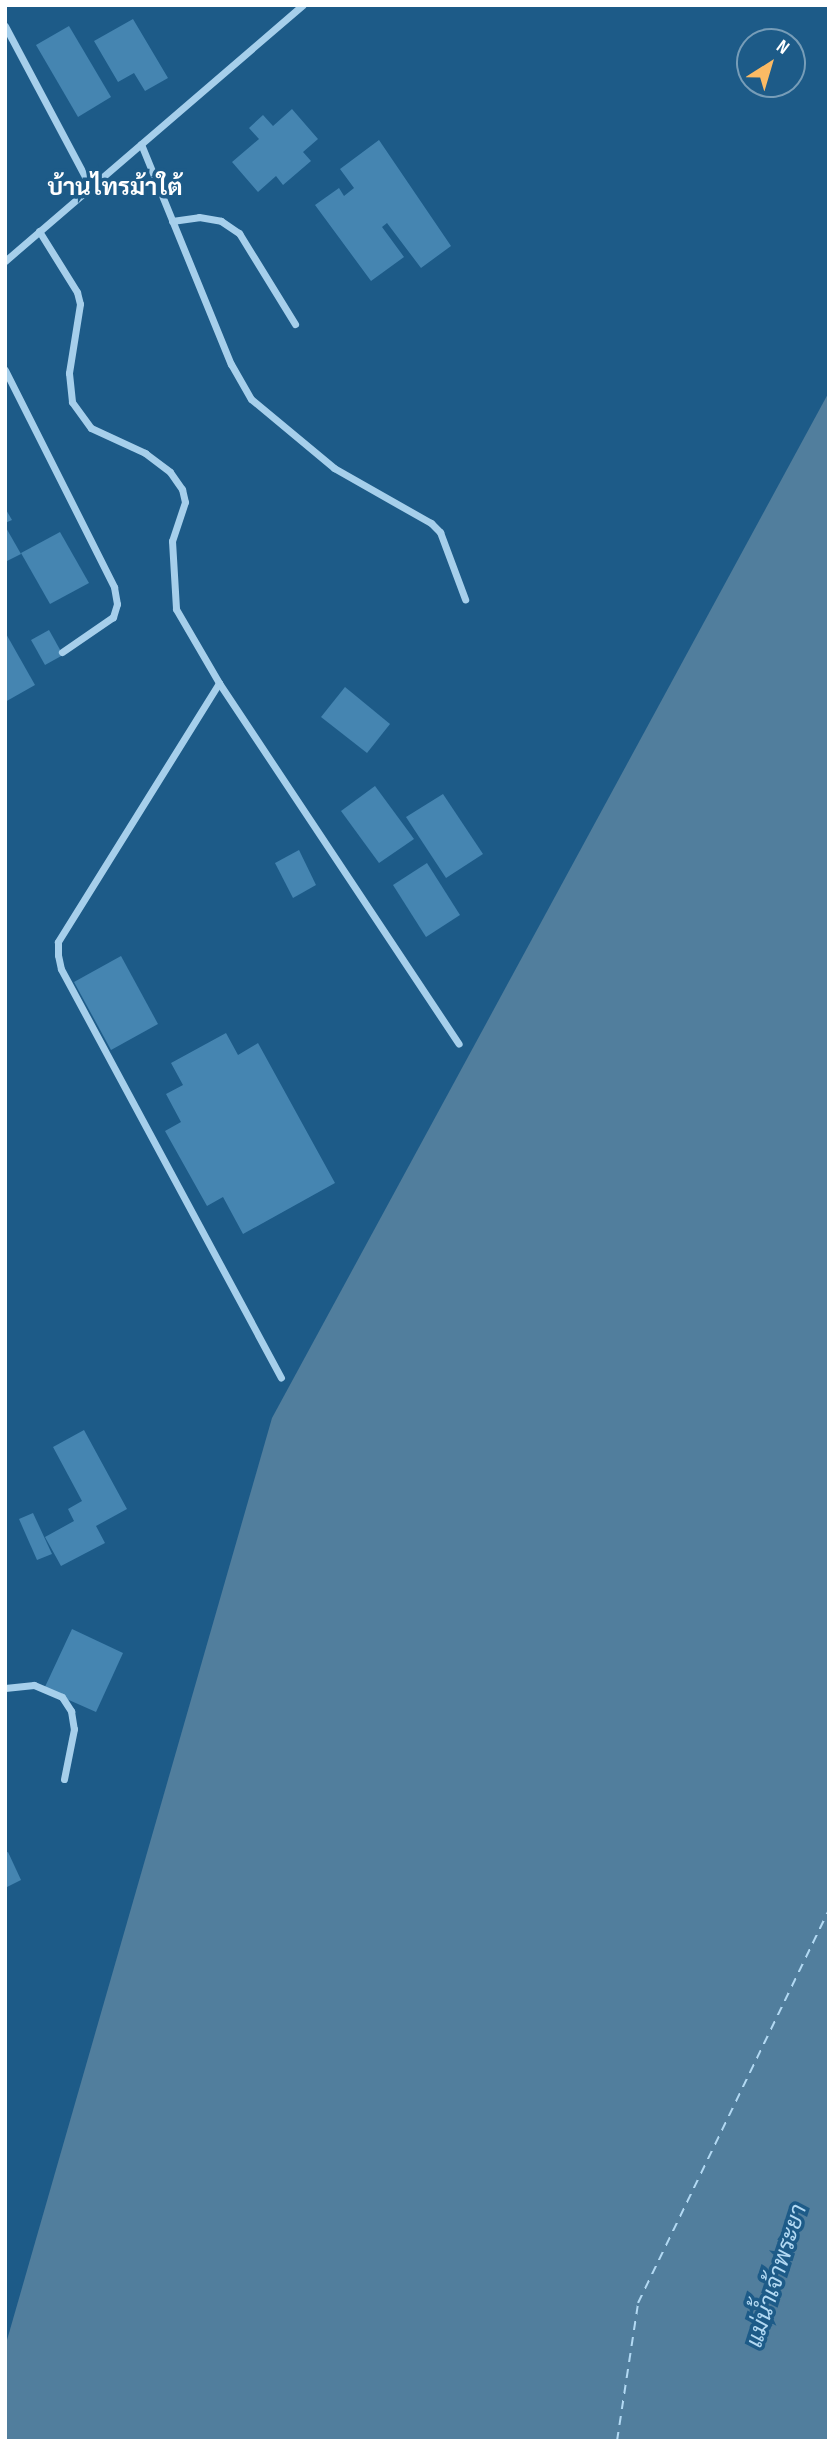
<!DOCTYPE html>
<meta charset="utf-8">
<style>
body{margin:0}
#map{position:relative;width:834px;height:2446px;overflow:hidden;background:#1d5b88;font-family:"Sofia Sans Condensed",Sarabun,sans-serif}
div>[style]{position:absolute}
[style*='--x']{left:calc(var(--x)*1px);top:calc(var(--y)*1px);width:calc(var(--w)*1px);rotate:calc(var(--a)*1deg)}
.water>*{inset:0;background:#517e9d}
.ferry>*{height:2px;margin-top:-1px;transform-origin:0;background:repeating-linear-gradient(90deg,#b2d9f3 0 9px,transparent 0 16px)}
.building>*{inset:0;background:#4585b1}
.street>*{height:7px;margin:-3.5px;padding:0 3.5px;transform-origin:3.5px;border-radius:3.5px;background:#a6cfeb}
span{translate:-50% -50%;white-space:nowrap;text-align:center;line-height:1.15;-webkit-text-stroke:7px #1d5b88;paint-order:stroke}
.water-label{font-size:23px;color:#b2d9f3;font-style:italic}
.quarter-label{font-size:24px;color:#fff;font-weight:700}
.frame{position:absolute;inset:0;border:7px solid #fff;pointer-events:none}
.north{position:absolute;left:736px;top:28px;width:70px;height:70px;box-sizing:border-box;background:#1d5b88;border:2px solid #779db8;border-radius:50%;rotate:37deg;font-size:19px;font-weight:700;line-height:28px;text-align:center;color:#fff}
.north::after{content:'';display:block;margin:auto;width:24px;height:32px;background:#fbba64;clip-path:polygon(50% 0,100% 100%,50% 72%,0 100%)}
</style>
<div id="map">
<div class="water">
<div style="clip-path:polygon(829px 392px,829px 2441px,5px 2441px,5px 2347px,272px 1418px)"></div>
</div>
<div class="ferry">
<div style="--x:617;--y:2441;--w:140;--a:-81.3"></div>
<div style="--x:638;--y:2303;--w:438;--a:-64.1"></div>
</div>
<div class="building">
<div style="clip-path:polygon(133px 19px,168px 78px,145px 91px,134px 73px,118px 82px,94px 41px)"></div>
<div style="clip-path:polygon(69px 26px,111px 97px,78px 117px,36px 45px)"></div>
<div style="clip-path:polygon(292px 109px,318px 139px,303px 152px,311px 161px,283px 185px,276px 176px,258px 192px,232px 162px,259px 139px,249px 128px,263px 115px,273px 126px)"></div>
<div style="clip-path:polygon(379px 140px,451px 246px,421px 268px,387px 223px,382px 227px,404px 257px,371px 281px,315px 205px,339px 188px,344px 196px,354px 188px,340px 169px)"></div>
<div style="clip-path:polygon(5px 508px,12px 520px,5px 523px)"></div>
<div style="clip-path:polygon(5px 526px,21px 554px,5px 562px)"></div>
<div style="clip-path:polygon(60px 532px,89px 583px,50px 604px,21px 553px)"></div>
<div style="clip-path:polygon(49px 630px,63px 655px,45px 665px,31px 640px)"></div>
<div style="clip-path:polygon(5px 632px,35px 685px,5px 702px)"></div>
<div style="clip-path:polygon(345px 687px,390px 724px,367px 753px,321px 717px)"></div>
<div style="clip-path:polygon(375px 786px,414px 839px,379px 863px,341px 811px)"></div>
<div style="clip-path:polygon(443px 794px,483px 854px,446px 878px,406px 817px)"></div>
<div style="clip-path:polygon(299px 850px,316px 885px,293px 898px,275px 863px)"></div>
<div style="clip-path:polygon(427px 863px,460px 915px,426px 937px,393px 885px)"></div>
<div style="clip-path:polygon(121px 956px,158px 1024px,111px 1050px,74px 982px)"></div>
<div style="clip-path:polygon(226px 1033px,238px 1055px,258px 1043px,335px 1183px,243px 1234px,223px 1197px,207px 1206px,165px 1131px,181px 1122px,166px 1094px,183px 1085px,171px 1063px)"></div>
<div style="clip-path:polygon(84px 1430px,127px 1509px,96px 1526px,105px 1543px,61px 1566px,45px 1537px,74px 1521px,68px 1509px,82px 1501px,53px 1447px)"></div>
<div style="clip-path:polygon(33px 1513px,52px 1554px,37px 1560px,19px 1519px)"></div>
<div style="clip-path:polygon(72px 1629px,123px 1653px,96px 1712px,44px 1689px)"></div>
<div style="clip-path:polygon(8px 1852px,21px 1880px,5px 1888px,5px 1853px)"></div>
</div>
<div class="street">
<div style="--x:5;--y:26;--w:181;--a:62"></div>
<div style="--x:141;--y:144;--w:238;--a:67.8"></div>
<div style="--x:231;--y:364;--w:40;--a:60.3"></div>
<div style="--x:251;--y:399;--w:108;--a:39.7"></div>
<div style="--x:334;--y:468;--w:112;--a:29.6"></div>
<div style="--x:431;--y:523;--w:13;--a:45"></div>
<div style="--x:440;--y:532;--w:72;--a:69.5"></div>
<div style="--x:172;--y:221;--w:27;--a:-8"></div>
<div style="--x:199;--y:217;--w:22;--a:10"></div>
<div style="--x:221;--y:221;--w:22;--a:34"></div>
<div style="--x:239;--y:233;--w:107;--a:58.4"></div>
<div style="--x:39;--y:231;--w:72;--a:58.1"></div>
<div style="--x:77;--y:292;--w:12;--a:76"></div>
<div style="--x:80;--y:304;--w:70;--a:99.1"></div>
<div style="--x:69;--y:373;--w:29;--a:84"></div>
<div style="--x:72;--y:402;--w:32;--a:54"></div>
<div style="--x:91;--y:428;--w:60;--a:24.8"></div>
<div style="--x:145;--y:453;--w:31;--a:37"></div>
<div style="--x:170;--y:472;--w:21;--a:55"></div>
<div style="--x:182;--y:489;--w:13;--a:77"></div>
<div style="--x:185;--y:502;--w:41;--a:108.4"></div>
<div style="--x:172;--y:541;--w:68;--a:86.6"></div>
<div style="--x:176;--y:609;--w:86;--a:59.8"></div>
<div style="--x:219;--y:683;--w:305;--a:121.9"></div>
<div style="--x:58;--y:942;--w:13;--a:90"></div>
<div style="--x:58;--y:955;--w:14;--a:78"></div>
<div style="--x:61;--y:969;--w:464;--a:61.7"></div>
<div style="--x:5;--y:261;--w:393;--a:-40.7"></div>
<div style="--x:5;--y:370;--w:243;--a:63.3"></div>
<div style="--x:114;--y:587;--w:17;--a:80"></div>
<div style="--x:117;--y:604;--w:14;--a:107"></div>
<div style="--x:113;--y:617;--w:62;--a:145.5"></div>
<div style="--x:219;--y:683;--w:433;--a:56.4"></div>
<div style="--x:5;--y:1688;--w:29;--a:-6"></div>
<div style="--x:34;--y:1685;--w:30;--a:23"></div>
<div style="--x:62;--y:1697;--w:17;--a:57"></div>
<div style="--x:71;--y:1711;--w:18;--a:81"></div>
<div style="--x:74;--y:1729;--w:51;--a:101.3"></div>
</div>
<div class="water-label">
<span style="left:777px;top:2276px;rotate:-72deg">แม่น้ำเจ้าพระยา</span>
</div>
<div class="quarter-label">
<span style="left:115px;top:188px">บ้านไทรม้าใต้</span>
</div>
<div class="frame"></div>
<div class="north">N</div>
</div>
